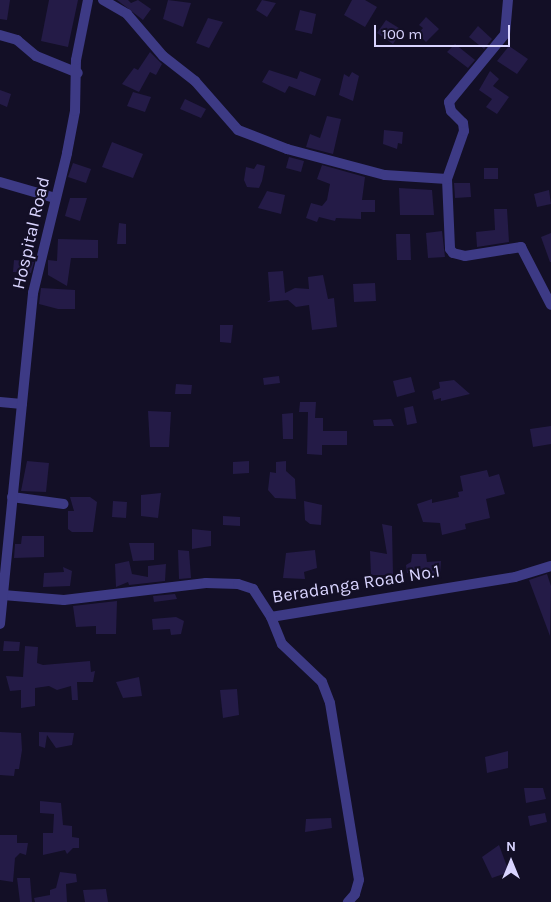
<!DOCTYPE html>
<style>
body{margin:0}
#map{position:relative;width:551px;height:902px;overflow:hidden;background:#130f26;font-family:Karla,sans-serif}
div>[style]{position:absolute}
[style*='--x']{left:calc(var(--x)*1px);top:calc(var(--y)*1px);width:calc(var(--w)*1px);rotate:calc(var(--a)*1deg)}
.building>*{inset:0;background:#241b47}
.minor>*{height:10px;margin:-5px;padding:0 5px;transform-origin:5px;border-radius:5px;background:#3d3a85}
span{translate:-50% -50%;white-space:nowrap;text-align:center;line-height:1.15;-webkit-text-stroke:4.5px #130f26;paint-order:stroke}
.street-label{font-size:18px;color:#d9d4ff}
.north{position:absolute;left:486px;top:837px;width:50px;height:50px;-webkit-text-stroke:4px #130f26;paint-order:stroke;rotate:0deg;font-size:14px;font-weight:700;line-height:20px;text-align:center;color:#d9d4ff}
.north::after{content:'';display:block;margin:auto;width:18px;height:22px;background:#d9d4ff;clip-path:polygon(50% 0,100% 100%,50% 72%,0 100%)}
.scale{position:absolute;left:374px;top:25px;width:136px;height:22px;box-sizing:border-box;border:2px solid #d9d4ff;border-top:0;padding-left:6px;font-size:15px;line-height:18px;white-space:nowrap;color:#d9d4ff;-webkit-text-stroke:4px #130f26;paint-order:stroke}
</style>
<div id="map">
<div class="building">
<div style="clip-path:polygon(0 0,10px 0,7px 20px,0 19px)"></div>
<div style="clip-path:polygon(49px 0,78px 0,68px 47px,41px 41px)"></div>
<div style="clip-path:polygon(117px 0,128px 0,131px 3px,138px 0,151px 9px,143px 20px)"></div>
<div style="clip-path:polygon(168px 0,191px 3px,183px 27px,163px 19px)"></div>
<div style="clip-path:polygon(262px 0,276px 3px,267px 17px,256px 10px)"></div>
<div style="clip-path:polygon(352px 0,365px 0,377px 7px,365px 27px,344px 15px)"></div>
<div style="clip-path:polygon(300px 10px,316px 14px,312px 34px,295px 30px)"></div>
<div style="clip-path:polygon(426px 17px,439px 29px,426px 42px,418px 34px,423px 28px,419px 25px)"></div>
<div style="clip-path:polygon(208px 18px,223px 22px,209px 48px,196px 43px)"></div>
<div style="clip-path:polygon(386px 20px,402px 30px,393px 44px,377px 33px)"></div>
<div style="clip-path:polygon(478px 26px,492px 39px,484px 49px,469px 37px)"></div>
<div style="clip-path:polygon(455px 44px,475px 60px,468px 68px,447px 52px)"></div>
<div style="clip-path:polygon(509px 46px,528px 59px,517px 74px,497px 61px)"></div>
<div style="clip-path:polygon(150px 52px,162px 64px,156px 75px,150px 72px,139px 92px,122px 84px,134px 68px,138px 70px)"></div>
<div style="clip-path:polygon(269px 70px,297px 79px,300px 71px,321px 79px,315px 96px,289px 86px,285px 93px,262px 82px)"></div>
<div style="clip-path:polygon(490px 71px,499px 79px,493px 86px,509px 97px,497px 114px,486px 107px,492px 99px,479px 90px)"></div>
<div style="clip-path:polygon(352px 72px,359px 76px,353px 101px,339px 95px,344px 74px,349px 77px)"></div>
<div style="clip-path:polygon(0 90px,11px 94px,7px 107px,0 104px)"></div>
<div style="clip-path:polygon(133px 92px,151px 97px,145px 112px,127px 106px)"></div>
<div style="clip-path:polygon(185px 99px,206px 109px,201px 118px,180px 109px)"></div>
<div style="clip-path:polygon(327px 116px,341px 119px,333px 154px,306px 147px,310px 134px,320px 138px)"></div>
<div style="clip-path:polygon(384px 130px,403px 132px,402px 144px,398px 143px,397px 149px,383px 144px)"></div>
<div style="clip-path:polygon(112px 142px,143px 154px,133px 178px,102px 167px)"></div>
<div style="clip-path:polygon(289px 157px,304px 161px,301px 172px,286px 168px)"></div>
<div style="clip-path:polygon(73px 163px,91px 169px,86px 183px,68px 177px)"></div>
<div style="clip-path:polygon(257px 164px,265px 166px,262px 181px,259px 188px,247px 187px,244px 180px,246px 167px,254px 169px)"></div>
<div style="clip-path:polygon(322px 165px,365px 177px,362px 200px,375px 200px,375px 212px,361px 212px,361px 219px,336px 218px,335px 221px,319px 217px,317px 222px,306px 218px,311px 203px,322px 206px,327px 200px,330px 184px,317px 179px)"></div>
<div style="clip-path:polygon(484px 168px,498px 168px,498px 179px,484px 179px)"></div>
<div style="clip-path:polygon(454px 183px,470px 183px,471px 197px,455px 198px)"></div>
<div style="clip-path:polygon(399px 188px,432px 190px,434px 215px,400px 215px)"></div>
<div style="clip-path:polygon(549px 190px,551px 204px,537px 207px,534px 194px)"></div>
<div style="clip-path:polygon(267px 191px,285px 195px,281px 214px,258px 208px)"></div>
<div style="clip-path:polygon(70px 198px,87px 198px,80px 221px,65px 216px)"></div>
<div style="clip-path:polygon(494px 209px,507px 209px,509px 242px,477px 247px,476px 232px,495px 230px)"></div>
<div style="clip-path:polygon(119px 223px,126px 224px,126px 244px,117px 244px)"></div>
<div style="clip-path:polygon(442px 231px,445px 257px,428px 258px,426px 233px)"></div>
<div style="clip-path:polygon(551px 233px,551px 262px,550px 262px,541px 237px)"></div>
<div style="clip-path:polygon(396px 234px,410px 234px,411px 260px,397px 260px)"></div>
<div style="clip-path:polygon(58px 239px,98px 240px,98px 258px,71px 258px,67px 286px,48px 275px,48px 260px,57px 261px)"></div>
<div style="clip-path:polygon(14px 260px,34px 262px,31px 273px,13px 272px)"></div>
<div style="clip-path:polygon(283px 271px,285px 293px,295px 288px,309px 289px,308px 277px,323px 275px,328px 299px,334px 298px,337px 327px,312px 330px,309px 305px,296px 307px,288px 300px,267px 302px,270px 300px,268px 272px)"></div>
<div style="clip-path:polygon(375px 283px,376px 301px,354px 302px,353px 284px)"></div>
<div style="clip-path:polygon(41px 288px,75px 290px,75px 309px,58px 309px,39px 304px)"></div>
<div style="clip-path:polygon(220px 325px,233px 325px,231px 343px,220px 342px)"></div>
<div style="clip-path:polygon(279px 376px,280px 383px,264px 385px,263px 378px)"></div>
<div style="clip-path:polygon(411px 377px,415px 392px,397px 397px,393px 381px)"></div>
<div style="clip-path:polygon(454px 380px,470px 394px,441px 401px,441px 398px,434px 400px,432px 391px,440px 388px,439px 382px)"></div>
<div style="clip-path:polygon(176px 384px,192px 385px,191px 394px,175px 394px)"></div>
<div style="clip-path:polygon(300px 402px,316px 402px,315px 418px,323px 418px,323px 431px,347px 431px,347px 445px,322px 445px,322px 455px,307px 454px,308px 412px,299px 412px)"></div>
<div style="clip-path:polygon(413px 406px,417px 423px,407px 425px,404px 408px)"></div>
<div style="clip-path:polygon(148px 411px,171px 412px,169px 447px,150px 447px)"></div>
<div style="clip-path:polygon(293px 413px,293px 439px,283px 439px,282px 414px)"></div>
<div style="clip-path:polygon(391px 419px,394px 426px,374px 426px,373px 420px)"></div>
<div style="clip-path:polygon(551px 426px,551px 444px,533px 447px,530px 429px)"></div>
<div style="clip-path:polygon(27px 461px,49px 463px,46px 492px,21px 491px)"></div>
<div style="clip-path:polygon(249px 461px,249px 473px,233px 474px,233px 462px)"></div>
<div style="clip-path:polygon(286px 461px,286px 471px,295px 479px,296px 499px,275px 498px,268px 490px,270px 472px,276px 473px,276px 462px)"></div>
<div style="clip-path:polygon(487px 470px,489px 477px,499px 474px,505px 494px,486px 499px,490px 518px,465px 524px,466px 529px,442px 535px,440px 523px,423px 522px,417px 504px,432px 499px,432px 503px,459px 497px,458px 492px,463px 491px,460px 476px)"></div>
<div style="clip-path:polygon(161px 493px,158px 518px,141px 516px,141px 495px)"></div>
<div style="clip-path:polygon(70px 497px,90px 497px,97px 502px,93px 532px,72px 532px,68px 529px,68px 511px,74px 511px)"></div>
<div style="clip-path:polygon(113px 501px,127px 502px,126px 518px,112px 517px)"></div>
<div style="clip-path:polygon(304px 501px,322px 505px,321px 525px,310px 524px,305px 520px)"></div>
<div style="clip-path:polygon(223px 516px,240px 517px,240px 526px,223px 525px)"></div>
<div style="clip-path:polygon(382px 524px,392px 526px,393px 575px,371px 575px,370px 551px,387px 554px)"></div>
<div style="clip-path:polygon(192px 529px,211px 531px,211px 546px,192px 549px)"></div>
<div style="clip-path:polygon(22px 536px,44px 536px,44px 557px,14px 558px,15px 544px,21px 544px)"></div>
<div style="clip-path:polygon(129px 543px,154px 543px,154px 560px,133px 561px)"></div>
<div style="clip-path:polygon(178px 550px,189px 551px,191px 578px,179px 579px)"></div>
<div style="clip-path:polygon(315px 550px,317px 568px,304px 572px,305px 579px,283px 578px,286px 553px)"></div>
<div style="clip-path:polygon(412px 554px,426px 554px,427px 562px,441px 561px,440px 574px,407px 573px,406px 565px,411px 562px)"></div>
<div style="clip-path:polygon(129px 561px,132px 574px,148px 577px,148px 566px,166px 564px,165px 581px,129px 585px,128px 582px,116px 587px,115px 564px)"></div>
<div style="clip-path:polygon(63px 567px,72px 571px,70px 586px,43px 587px,44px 573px,64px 572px)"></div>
<div style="clip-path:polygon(547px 574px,551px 586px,550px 636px,529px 580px)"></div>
<div style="clip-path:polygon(175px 594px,177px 599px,154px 602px,153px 596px)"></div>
<div style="clip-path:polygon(117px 601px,116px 634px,96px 634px,96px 626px,76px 627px,73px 606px)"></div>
<div style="clip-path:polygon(176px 617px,184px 621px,181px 634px,171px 635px,170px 629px,153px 630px,152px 619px)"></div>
<div style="clip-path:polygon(4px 641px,20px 642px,19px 651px,3px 651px)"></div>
<div style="clip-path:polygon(25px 646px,38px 647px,37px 663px,43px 665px,90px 661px,91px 672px,95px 671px,93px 682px,77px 682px,78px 700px,72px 700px,71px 686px,57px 690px,49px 686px,35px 688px,35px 706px,21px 708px,21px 690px,10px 691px,6px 676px,23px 677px)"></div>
<div style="clip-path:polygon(139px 677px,142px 696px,123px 698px,116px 682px)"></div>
<div style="clip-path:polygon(237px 689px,239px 715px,223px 718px,220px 690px)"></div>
<div style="clip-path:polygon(0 732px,21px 733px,22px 750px,19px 769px,15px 769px,14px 776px,0 775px)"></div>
<div style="clip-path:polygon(39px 732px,74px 733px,72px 745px,56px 748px,47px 735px,45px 748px,39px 746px)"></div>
<div style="clip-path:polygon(508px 751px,508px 768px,487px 773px,485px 757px)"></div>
<div style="clip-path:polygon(524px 788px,543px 788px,546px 799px,526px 803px)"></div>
<div style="clip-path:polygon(40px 801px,61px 803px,63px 825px,72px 826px,72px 837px,79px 838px,79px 848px,73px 848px,67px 854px,65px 850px,43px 855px,43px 833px,53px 833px,54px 814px,40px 813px)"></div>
<div style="clip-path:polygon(545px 813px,547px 822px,530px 826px,528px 816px)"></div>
<div style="clip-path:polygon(331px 818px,332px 828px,305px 832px,306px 819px)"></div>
<div style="clip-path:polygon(0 835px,17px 835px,17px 843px,28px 843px,26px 855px,20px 853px,15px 858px,13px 882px,0 880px)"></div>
<div style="clip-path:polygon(499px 845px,509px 872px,492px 878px,482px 857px)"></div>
<div style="clip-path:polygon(60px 872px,76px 874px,77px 882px,66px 884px,67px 902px,35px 902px,34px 898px,50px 895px,50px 890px,56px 888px)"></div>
<div style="clip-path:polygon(17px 878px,30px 878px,32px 902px,20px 902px)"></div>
<div style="clip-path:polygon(106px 889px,108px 902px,85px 902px,83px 890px)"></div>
</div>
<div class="minor">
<div style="--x:103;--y:0;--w:28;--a:30"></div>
<div style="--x:127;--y:14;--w:55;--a:49.4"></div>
<div style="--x:163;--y:56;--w:41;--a:38"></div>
<div style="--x:195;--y:81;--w:65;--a:48.7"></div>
<div style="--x:238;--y:130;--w:53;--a:21.2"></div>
<div style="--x:287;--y:149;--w:101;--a:14.9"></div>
<div style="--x:385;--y:175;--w:62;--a:3.7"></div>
<div style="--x:447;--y:179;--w:70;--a:87.5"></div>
<div style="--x:450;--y:249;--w:5;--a:53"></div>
<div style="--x:453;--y:253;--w:12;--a:14"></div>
<div style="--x:465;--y:256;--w:57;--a:-9.1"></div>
<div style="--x:521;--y:247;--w:65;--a:62.7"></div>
<div style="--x:0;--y:35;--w:18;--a:16"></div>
<div style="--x:17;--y:40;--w:25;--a:40"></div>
<div style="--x:36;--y:56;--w:45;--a:22"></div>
<div style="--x:447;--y:179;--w:51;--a:-70.5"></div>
<div style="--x:464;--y:131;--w:8;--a:-97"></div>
<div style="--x:463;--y:123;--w:17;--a:-135"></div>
<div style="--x:451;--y:111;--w:9;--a:-103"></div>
<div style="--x:449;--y:102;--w:88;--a:-50.5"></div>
<div style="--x:505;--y:34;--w:34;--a:-85"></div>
<div style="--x:0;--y:182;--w:57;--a:16.2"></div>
<div style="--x:0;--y:402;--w:22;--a:5"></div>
<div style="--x:12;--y:497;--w:52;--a:7.7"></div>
<div style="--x:3;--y:595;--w:61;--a:4.7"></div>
<div style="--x:64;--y:600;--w:143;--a:-6.8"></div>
<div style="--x:206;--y:583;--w:32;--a:2"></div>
<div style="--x:238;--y:584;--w:16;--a:18"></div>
<div style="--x:253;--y:589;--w:33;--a:57"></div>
<div style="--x:271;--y:617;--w:247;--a:-9.3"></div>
<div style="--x:515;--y:577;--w:38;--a:-17"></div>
<div style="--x:271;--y:617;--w:29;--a:68"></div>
<div style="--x:282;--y:644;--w:55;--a:43.5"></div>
<div style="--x:322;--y:682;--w:22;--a:69"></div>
<div style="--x:330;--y:703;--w:179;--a:80.7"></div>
<div style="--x:359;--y:880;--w:15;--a:106"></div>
<div style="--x:355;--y:894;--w:11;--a:131"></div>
<div style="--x:0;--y:624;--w:333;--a:-84.3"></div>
<div style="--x:33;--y:293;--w:144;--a:-76.3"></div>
<div style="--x:67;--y:153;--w:43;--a:-79.2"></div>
<div style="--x:75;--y:111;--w:51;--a:-88.9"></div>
<div style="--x:76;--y:60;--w:61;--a:-78.7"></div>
</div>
<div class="street-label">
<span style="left:31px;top:233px;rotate:-77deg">Hospital Road</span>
<span style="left:356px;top:584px;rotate:-9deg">Beradanga Road No.1</span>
</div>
<div class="north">N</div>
<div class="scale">100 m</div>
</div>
